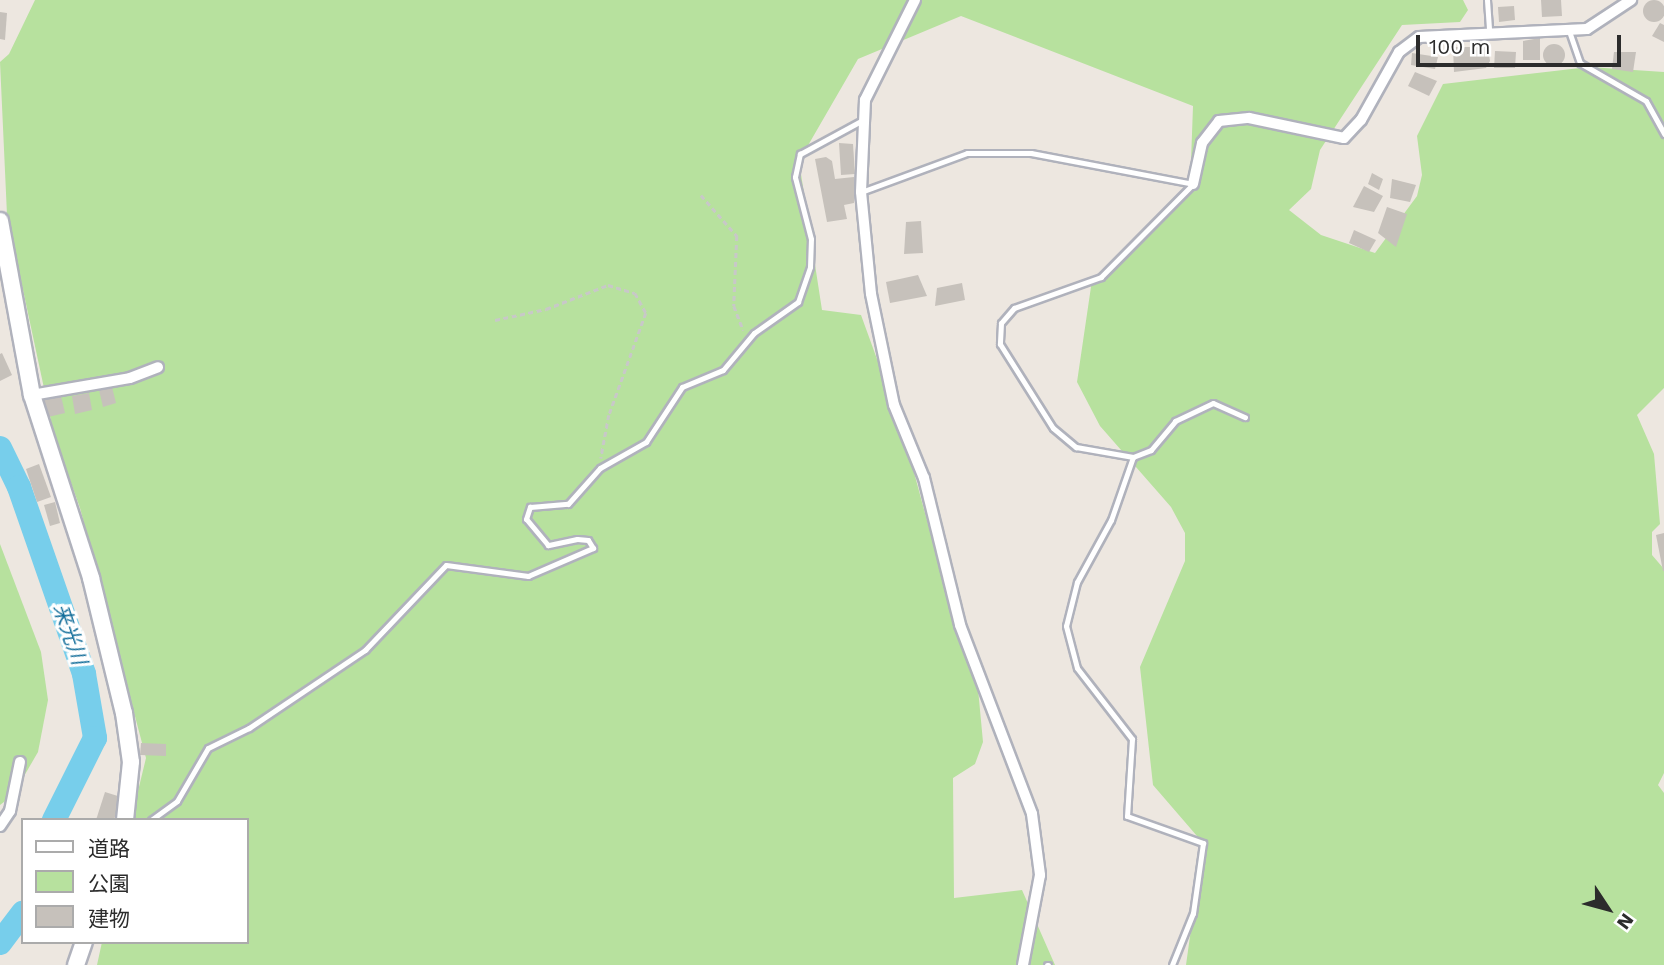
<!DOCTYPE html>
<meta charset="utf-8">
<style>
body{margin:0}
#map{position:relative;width:1664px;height:965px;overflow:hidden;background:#ede7e0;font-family:"Work Sans","Noto Sans JP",sans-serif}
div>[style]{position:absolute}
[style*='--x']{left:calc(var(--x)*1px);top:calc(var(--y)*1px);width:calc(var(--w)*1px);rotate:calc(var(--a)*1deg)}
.green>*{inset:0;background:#b7e19e}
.river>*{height:24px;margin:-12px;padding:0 12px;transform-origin:12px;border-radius:12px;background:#77ceeb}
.building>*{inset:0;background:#c6c1bb}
.round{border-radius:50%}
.path>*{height:2.5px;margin-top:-1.25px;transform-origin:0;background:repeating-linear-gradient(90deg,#c8c8c8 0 5px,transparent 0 8.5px)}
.roads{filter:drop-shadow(2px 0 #b0b2bc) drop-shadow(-2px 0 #b0b2bc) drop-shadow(0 2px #b0b2bc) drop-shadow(0 -2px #b0b2bc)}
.lane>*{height:5px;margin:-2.5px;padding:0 2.5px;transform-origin:2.5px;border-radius:2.5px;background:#fff}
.street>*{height:10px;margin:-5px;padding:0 5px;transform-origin:5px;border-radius:5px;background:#fff}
.secondary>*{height:16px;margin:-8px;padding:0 8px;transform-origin:8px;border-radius:8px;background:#fff}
span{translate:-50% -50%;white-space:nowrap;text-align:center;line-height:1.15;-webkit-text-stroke:6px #fff;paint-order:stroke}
.water-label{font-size:21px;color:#136e9a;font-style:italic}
.legend{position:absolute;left:21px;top:818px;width:228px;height:126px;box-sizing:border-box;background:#fff;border:2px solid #ababab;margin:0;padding:9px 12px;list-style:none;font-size:21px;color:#2c2c2c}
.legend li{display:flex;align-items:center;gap:14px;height:35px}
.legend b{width:35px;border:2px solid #ababab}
.north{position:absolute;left:1573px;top:874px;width:70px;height:70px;-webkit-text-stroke:5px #fff;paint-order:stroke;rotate:126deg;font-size:19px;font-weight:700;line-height:28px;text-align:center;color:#2c2c2c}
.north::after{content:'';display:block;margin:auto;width:24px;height:32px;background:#2c2c2c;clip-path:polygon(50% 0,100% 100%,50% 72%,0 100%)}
.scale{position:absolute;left:1416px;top:35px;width:205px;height:32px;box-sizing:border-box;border:4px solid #2c2c2c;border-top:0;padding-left:9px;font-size:21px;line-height:24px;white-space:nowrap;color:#2c2c2c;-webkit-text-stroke:5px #fff;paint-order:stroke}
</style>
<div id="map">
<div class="green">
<div style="clip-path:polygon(35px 0,1463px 0,1468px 10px,1460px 22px,1402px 25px,1320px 150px,1311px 189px,1289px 210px,1321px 235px,1375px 253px,1417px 196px,1422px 175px,1417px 136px,1443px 84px,1589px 67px,1664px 72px,1664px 388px,1637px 415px,1654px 454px,1660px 524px,1652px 532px,1652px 555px,1664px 569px,1664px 773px,1658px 785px,1664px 793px,1664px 965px,1186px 965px,1203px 843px,1153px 785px,1140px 667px,1185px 561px,1185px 533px,1171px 507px,1100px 426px,1077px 382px,1092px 280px,1190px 189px,1193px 106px,961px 16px,858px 59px,799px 161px,822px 310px,861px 315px,902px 428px,949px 602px,977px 678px,983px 742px,975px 764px,953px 778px,954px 898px,1022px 890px,1055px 965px,97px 965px,102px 942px,247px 942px,247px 820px,131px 820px,146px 758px,80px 508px,54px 435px,7px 215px,0 62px,9px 54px)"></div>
<div style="clip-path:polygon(0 544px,41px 652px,48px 700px,38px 752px,13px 795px,0 805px)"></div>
</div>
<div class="river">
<div style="--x:0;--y:448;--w:43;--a:64"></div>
<div style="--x:19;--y:487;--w:198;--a:70.8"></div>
<div style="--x:84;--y:674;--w:65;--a:80.2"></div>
<div style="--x:95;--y:738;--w:92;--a:116.6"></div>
<div style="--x:0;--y:943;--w:38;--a:-53"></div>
</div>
<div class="building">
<div class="round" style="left:1643px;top:0;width:22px;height:22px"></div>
<div style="clip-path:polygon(1541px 0,1561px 0,1562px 16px,1542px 17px)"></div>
<div style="clip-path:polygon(1514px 6px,1515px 20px,1499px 22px,1498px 7px)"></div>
<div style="clip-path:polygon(0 12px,7px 13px,5px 40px,0 39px)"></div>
<div style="clip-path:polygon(1660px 23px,1664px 25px,1664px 42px,1652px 36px)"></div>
<div style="clip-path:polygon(1540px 38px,1540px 60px,1523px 60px,1523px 41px)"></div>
<div class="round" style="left:1543px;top:44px;width:22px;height:22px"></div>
<div style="clip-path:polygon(1453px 47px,1488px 47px,1490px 61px,1486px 68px,1454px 72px)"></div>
<div style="clip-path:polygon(1495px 51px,1516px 52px,1515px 68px,1494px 68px)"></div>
<div style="clip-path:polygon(1614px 52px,1636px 52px,1633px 72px,1612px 69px)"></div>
<div style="clip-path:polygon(1412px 53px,1438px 57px,1435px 69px,1411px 65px)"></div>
<div style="clip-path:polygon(1415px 72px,1437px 81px,1429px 96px,1408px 86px)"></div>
<div style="clip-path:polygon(839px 143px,853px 144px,855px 174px,841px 175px)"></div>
<div style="clip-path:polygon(826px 157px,832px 161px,835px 179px,854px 177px,854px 203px,844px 205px,847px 219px,827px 222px,815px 159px)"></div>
<div style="clip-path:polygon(1372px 173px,1383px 179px,1379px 190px,1368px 184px)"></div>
<div style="clip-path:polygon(1392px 179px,1416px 185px,1410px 202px,1390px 198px)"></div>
<div style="clip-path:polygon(1364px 186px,1383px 196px,1374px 212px,1353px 207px)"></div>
<div style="clip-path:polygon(1387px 207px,1407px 214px,1396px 247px,1378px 233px)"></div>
<div style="clip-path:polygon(921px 221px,923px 253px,904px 254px,906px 222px)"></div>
<div style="clip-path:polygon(1354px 230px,1376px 240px,1369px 252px,1349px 243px)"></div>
<div style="clip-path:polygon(918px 275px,927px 296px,890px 303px,886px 282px)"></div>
<div style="clip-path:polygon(962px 283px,965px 300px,935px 306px,937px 288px)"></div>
<div style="clip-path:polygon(2px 353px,12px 375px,0 381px,0 354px)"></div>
<div style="clip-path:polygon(112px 387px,116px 403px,103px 407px,99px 390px)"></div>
<div style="clip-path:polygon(89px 393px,92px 410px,75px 414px,72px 396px)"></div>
<div style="clip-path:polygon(61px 396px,65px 413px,48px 417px,44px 399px)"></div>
<div style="clip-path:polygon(39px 464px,51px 497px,37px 502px,26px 469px)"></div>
<div style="clip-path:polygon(55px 502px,60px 523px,50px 526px,44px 505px)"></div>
<div style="clip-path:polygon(1664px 533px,1664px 571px,1663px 571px,1656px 535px)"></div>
<div style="clip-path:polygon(141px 743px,166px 744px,166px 756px,140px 755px)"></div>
<div style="clip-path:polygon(105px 792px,121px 797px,114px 820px,96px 820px)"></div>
</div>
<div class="path">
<div style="--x:701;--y:195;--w:55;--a:48.7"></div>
<div style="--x:737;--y:236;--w:70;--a:92.5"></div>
<div style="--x:734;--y:306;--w:26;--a:69"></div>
<div style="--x:495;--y:320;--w:52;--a:-12.2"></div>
<div style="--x:546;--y:309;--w:66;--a:-21.2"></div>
<div style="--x:608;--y:285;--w:28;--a:17"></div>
<div style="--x:635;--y:293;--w:23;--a:61"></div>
<div style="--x:646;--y:313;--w:109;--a:109.9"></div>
<div style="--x:609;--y:415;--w:44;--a:100.5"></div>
</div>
<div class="roads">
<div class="lane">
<div style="--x:1487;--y:0;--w:31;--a:86"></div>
<div style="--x:1569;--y:31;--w:34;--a:71"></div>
<div style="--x:1580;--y:63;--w:76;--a:29.9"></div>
<div style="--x:1646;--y:101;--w:38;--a:61"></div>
<div style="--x:861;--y:192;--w:113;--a:-20.2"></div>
<div style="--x:967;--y:153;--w:64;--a:0"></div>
<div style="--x:1031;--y:153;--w:165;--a:10.8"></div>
<div style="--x:1193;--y:184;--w:131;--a:134.7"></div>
<div style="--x:1101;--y:277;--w:92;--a:160.4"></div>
<div style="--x:1014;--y:308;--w:20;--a:131"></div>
<div style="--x:1001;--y:323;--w:21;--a:93"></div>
<div style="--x:1000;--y:344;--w:99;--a:57.8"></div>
<div style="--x:1053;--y:428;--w:30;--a:40"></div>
<div style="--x:1076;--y:447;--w:58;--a:10"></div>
<div style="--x:1133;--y:457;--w:19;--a:-21"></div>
<div style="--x:1151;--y:450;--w:38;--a:-50"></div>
<div style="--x:1175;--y:421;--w:42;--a:-25.3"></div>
<div style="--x:1213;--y:403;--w:35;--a:24"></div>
<div style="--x:1133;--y:457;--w:67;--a:109.2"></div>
<div style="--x:1111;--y:520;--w:71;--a:118.7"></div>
<div style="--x:1077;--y:582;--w:45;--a:104"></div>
<div style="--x:1066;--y:626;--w:43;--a:75.3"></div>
<div style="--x:1077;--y:668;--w:90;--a:52.2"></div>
<div style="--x:1132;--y:739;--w:77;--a:93.7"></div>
<div style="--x:1127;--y:816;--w:81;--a:19.6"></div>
<div style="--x:1203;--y:843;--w:71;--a:98.1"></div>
<div style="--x:1193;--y:913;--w:56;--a:112"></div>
<div style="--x:151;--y:820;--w:32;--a:-36"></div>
<div style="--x:177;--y:801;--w:61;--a:-59.7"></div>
<div style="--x:208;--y:748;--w:46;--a:-26"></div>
<div style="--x:249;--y:728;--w:140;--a:-33.9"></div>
<div style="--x:365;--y:650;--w:117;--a:-46.4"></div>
<div style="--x:446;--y:565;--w:83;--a:7.6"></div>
<div style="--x:528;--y:576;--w:71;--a:-23.3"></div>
<div style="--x:593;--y:548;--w:9;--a:-122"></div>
<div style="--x:588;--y:540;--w:11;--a:-175"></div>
<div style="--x:577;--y:539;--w:30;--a:168"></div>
<div style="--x:548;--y:545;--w:34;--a:-130"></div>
<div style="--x:526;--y:519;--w:13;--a:-72"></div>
<div style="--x:530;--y:507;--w:38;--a:-5"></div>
<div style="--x:568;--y:504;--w:48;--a:-48.4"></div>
<div style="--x:600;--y:468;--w:53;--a:-29.5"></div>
<div style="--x:646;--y:442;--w:66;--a:-56.8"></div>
<div style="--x:682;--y:387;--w:44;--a:-22.5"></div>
<div style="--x:723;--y:370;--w:48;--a:-50"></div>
<div style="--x:754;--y:333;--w:54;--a:-35.2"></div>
<div style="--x:798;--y:302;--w:37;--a:-71"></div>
<div style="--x:810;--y:267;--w:28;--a:-88"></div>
<div style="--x:811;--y:239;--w:64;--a:-104.5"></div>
<div style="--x:795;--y:177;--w:24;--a:-78"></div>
<div style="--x:800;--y:154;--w:72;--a:-28.4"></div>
<div style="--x:1047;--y:965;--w:1;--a:0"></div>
</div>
<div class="street">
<div style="--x:915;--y:0;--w:112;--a:116.6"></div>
<div style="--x:865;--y:100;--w:92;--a:92.5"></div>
<div style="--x:861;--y:192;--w:102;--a:84.4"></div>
<div style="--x:871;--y:294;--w:113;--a:78.3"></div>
<div style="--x:894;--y:405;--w:79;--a:67.7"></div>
<div style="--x:924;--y:478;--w:151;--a:76.2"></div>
<div style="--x:960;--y:625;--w:202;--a:69.1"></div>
<div style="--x:1032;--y:814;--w:62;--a:82.5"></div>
<div style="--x:1040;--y:875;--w:92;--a:100.7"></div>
<div style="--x:1193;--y:184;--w:42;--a:-77.6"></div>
<div style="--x:1202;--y:143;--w:28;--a:-52"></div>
<div style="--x:1219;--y:121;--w:30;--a:-6"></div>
<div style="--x:1249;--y:118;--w:97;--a:11.9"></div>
<div style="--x:1344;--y:138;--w:25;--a:-47"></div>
<div style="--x:1361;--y:120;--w:78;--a:-60.8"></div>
<div style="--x:1399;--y:52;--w:25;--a:-37"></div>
<div style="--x:1419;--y:37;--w:168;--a:-2.7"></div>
<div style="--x:1587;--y:29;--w:53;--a:-33.4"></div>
<div style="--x:32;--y:395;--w:99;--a:-9.8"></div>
<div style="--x:130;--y:378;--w:30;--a:-21"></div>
<div style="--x:0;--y:826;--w:18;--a:-56"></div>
<div style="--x:10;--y:811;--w:50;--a:-78.5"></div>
</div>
<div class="secondary">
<div style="--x:0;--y:221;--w:177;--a:79.6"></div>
<div style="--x:32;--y:395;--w:192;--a:72.1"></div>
<div style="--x:91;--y:578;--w:139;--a:76.3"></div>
<div style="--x:124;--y:713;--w:49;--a:81.9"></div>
<div style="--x:131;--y:762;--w:58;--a:95.9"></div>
<div style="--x:76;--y:965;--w:24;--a:-71"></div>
</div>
</div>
<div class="water-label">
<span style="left:70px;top:634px;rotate:71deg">来光川</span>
</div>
<ul class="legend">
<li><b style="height:9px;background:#fff"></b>道路</li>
<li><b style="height:19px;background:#b7e19e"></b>公園</li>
<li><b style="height:19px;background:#c6c1bb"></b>建物</li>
</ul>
<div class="north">N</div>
<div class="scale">100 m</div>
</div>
